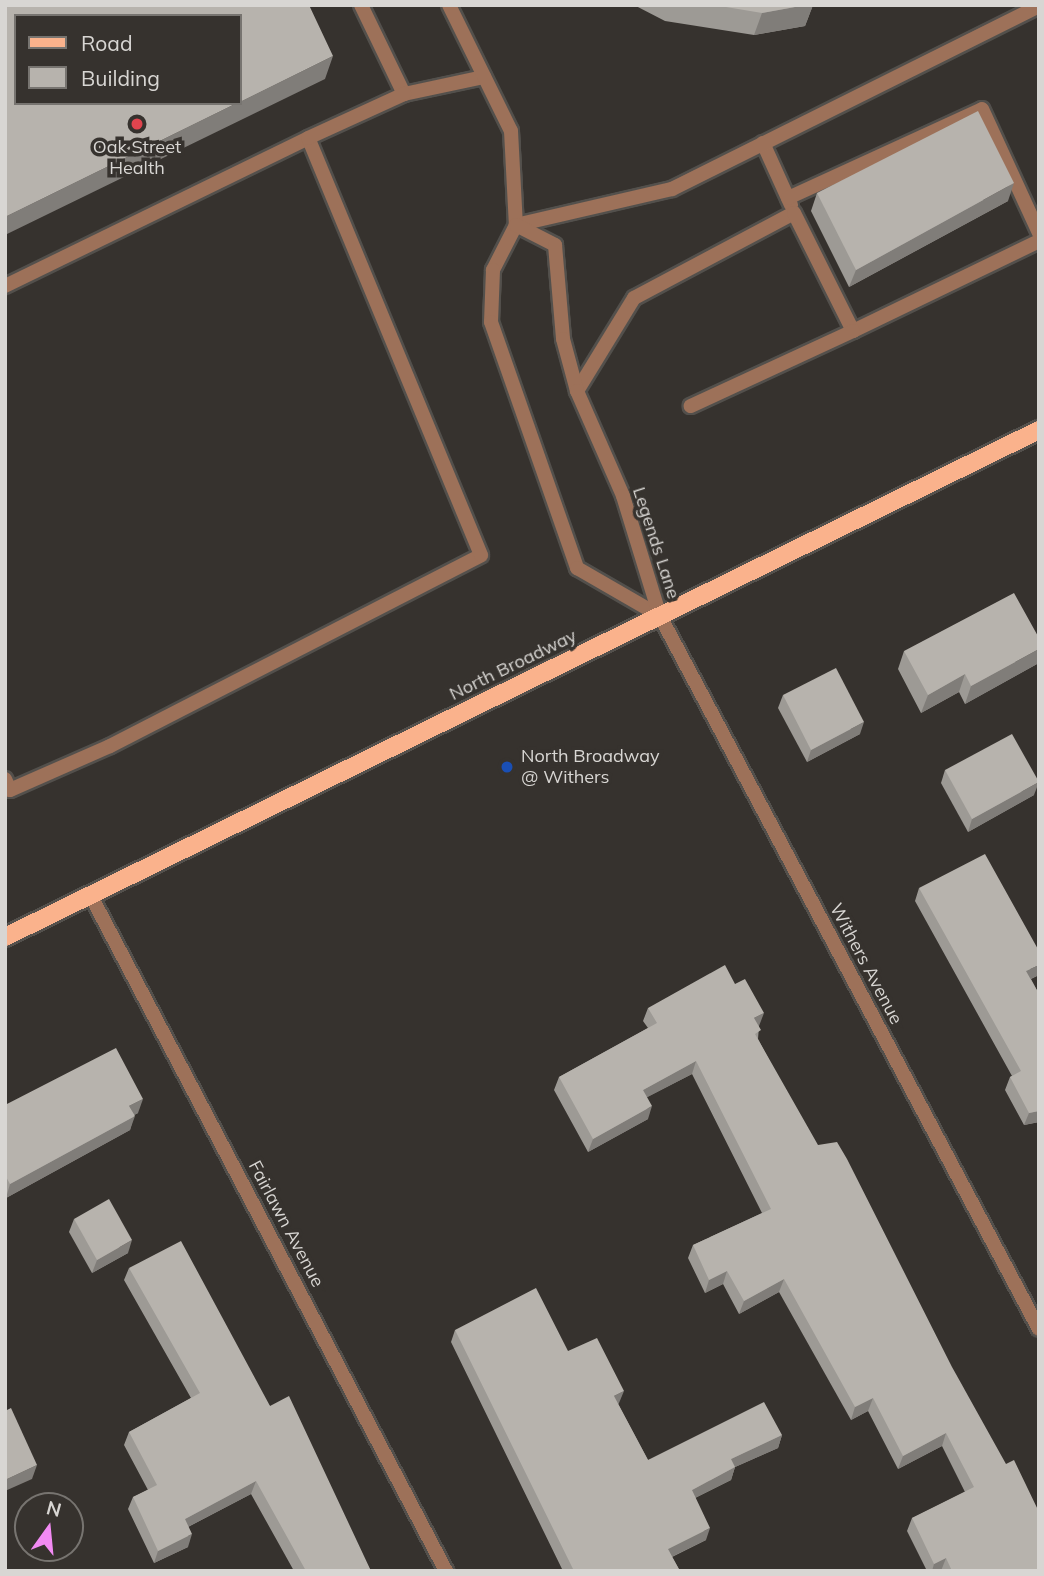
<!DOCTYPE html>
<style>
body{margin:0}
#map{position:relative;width:1044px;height:1576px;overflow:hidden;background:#36322e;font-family:Mulish,sans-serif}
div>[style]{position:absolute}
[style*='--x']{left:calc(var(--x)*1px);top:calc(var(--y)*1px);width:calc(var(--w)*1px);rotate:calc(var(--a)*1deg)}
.roads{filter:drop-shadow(2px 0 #53504c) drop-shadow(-2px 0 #53504c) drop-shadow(0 2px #53504c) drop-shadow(0 -2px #53504c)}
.service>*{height:14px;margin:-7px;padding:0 7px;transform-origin:7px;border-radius:7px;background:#9d7159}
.minor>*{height:14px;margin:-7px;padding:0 7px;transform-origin:7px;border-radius:7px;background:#9d7159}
.primary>*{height:18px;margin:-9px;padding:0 9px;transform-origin:9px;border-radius:9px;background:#fab28c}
.wall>*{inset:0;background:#9d9a95}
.shaded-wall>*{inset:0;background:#807d79}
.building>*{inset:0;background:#b7b3ad}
.dots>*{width:19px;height:19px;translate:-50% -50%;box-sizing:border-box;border:4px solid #36322e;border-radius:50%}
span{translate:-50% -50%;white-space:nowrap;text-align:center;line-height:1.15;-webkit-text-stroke:7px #36322e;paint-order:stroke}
.poi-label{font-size:18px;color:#d8d6d3}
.left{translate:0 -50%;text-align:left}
.street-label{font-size:18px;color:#d8d6d3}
.frame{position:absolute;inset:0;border:7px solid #d8d6d3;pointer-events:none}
.legend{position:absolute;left:14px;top:14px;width:228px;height:91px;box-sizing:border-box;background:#36322e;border:2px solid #777470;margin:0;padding:9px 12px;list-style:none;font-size:21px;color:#d8d6d3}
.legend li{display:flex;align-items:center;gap:14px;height:35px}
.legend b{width:35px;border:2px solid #777470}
.north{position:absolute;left:14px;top:1492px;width:70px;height:70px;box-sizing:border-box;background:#36322e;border:2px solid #777470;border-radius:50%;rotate:15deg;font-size:19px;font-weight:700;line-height:28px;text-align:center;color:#d8d6d3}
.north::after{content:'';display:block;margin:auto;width:24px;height:32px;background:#f28af3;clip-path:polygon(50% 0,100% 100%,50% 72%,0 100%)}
</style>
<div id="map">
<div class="roads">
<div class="service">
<div style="--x:361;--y:5;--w:99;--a:64.2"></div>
<div style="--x:404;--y:94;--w:82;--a:-12"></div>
<div style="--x:763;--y:143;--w:68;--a:65.7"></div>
<div style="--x:788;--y:198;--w:213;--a:-24.6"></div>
<div style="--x:982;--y:109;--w:136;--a:65.3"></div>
<div style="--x:516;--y:225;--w:160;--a:-13"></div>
<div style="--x:672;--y:189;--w:410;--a:-26.5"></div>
<div style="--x:5;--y:286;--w:337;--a:-26"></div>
<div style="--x:853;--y:331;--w:207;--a:-25.8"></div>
<div style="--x:577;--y:391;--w:109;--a:-58.5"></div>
<div style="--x:634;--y:298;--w:181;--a:-28"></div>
<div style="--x:794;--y:213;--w:132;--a:63.4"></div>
<div style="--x:853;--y:331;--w:179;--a:155.2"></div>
<div style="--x:5;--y:779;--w:12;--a:66"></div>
<div style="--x:10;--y:790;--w:109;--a:-23.7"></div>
<div style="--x:110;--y:746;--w:417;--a:-27.2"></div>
<div style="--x:481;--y:555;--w:451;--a:-112.5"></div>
<div style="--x:308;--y:138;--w:106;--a:-24.6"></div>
</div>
<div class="minor">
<div style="--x:449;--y:5;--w:140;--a:63.8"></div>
<div style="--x:511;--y:131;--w:94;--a:87"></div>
<div style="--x:516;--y:225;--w:51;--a:117.1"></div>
<div style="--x:493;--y:270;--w:52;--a:92.2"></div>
<div style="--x:491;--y:322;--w:261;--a:70.7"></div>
<div style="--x:577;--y:568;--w:96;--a:30"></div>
<div style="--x:516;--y:225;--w:44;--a:27.1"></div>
<div style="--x:555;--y:245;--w:94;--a:85.1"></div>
<div style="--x:563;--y:339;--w:54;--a:74.9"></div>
<div style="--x:577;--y:391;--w:115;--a:66.3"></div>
<div style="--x:623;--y:496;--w:126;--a:72.9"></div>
<div style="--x:660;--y:616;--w:807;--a:62.01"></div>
<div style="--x:91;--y:896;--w:763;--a:62.26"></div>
</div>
<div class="primary">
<div style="--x:5;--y:937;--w:1152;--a:-26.12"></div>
</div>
</div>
<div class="wall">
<div style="clip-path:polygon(634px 5px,813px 5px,805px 26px,754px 35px,665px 21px)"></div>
<div style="clip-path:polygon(817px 193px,1008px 201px,849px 287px,811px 211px)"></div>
<div style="clip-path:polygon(904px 651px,1037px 664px,965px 704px,959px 692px,921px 713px,898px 669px)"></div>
<div style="clip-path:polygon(783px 695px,860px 734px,807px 762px,778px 708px)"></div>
<div style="clip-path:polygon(945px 770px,1034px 795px,968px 832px,941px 783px)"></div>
<div style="clip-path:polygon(919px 888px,1039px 975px,1031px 979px,1039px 994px,1039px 1122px,1024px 1125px,1005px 1090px,1010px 1077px,1012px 1076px,915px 901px)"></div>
<div style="clip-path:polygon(648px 1008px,759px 1026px,758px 1039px,1039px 1571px,927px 1571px,907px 1531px,912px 1518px,965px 1492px,942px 1446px,898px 1469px,868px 1411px,851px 1420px,779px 1292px,739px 1314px,723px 1284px,705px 1293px,688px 1258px,693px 1245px,762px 1213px,692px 1074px,647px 1097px,648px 1119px,588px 1152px,554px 1090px,559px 1077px,648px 1028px,643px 1021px)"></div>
<div style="clip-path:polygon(5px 1105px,138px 1113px,134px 1115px,130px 1130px,6px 1198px)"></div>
<div style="clip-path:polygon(74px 1219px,128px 1253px,92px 1273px,69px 1232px)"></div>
<div style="clip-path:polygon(129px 1268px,270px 1406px,371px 1571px,294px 1571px,251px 1494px,188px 1527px,188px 1547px,154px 1563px,128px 1509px,133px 1497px,148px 1490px,124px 1445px,129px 1432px,191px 1398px,124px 1280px)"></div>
<div style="clip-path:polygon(455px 1330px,568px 1351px,619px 1403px,618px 1404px,648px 1460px,782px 1435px,778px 1448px,735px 1467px,731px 1480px,695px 1498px,706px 1540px,672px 1557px,680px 1571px,563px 1571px,451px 1342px)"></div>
</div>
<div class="shaded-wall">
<div style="clip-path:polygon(806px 5px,813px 5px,805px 26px,754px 35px,762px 13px)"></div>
<div style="clip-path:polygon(333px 56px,325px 79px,5px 235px,5px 217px,237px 103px,240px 103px,240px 102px)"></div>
<div style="clip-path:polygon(1014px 183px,1008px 201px,849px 287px,856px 270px)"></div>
<div style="clip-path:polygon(1039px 649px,1039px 659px,1037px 664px,965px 704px,971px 686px)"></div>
<div style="clip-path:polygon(965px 674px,959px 692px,921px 713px,928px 695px)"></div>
<div style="clip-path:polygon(864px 722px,860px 734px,807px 762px,811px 750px)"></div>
<div style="clip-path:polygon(1039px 782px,1034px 795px,968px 832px,972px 819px)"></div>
<div style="clip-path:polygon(1039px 965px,1039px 975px,1021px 983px,1026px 971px)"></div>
<div style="clip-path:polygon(764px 1013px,759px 1026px,750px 1031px,754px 1018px)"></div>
<div style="clip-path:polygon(696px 1061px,692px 1074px,638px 1102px,643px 1090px)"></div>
<div style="clip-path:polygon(143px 1099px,138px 1113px,125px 1120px,129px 1106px)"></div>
<div style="clip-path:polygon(652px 1106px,648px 1119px,588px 1152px,593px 1139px)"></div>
<div style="clip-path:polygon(1039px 1111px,1039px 1122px,1024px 1125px,1029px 1113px)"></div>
<div style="clip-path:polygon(135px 1116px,130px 1130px,6px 1198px,10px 1184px)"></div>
<div style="clip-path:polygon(132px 1240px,128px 1253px,92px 1273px,97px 1260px)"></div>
<div style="clip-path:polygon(727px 1271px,723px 1284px,705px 1293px,709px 1280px)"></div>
<div style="clip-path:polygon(784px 1279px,779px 1292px,739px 1314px,744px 1301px)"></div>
<div style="clip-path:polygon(624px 1391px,619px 1403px,610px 1408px,614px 1396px)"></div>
<div style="clip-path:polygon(873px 1398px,868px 1411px,851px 1420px,855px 1407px)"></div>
<div style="clip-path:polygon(946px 1433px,942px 1446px,898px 1469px,903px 1456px)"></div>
<div style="clip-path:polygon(782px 1435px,778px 1448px,726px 1471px,731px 1459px)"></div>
<div style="clip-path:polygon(37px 1465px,32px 1479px,5px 1491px,5px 1480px)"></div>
<div style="clip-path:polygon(735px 1467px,731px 1480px,687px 1502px,692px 1490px)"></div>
<div style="clip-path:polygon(256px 1481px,251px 1494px,180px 1531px,185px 1519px)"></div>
<div style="clip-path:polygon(710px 1528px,706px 1540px,663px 1561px,668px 1549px)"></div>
<div style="clip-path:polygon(192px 1534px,188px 1547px,154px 1563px,158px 1551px)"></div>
<div style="clip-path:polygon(946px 1558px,941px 1571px,932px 1571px,934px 1564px)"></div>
</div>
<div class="building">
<div style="clip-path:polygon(5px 5px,309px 5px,333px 56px,240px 102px,240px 16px,16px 16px,16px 103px,237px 103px,5px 217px)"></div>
<div style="clip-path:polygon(714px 5px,806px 5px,762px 13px)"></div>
<div style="clip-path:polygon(978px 111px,1014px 183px,856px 270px,817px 193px)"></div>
<div style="clip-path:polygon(1014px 593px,1039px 638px,1039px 649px,971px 686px,965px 674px,928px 695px,904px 651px)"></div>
<div style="clip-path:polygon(836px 668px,864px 722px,811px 750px,783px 695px)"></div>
<div style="clip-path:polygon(1012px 734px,1039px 782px,972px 819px,945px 770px)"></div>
<div style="clip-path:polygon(985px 854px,1039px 951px,1039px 965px,1026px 971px,1039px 994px,1039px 1111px,1029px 1113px,1010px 1077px,1021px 1071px,919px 888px)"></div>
<div style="clip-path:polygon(725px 965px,735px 984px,745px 979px,764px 1013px,754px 1018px,761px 1030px,755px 1034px,818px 1145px,837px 1142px,847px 1159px,952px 1367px,1006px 1464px,1014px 1460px,1039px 1512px,1039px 1571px,1005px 1571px,1005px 1569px,1002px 1571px,952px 1571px,946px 1558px,934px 1564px,912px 1518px,974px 1487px,946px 1433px,903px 1456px,873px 1398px,855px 1407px,784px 1279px,744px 1301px,727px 1271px,709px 1280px,693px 1245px,771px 1209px,696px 1061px,643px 1090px,652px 1106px,593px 1139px,559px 1077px,657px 1023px,648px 1008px)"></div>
<div style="clip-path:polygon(116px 1048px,143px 1099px,129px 1106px,135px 1116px,10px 1184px,5px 1175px,5px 1105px)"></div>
<div style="clip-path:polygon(109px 1199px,132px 1240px,97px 1260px,74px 1219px)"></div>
<div style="clip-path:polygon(181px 1241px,270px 1406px,289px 1396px,371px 1571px,306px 1571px,256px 1481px,185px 1519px,192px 1534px,158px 1551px,133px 1497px,157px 1485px,129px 1432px,200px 1393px,129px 1268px)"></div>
<div style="clip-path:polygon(536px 1288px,568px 1351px,597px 1338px,624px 1391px,614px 1396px,648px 1460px,764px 1402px,782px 1435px,731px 1459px,735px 1467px,692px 1490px,710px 1528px,668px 1549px,680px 1571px,574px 1571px,455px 1330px)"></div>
<div style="clip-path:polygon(11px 1408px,37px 1465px,5px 1480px,5px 1411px)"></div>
</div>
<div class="dots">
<div style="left:137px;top:124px;background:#e0444e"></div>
<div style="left:507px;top:767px;background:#1a4fb4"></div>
</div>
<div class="poi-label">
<span style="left:137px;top:158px">Oak Street<br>Health</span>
<span class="left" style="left:521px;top:767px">North Broadway<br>@ Withers</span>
</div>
<div class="street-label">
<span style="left:656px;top:543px;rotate:72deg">Legends Lane</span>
<span style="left:513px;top:665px;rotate:-26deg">North Broadway</span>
<span style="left:866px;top:964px;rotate:62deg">Withers Avenue</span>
<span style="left:286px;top:1224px;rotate:62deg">Fairlawn Avenue</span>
</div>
<div class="frame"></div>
<ul class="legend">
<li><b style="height:9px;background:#fab28c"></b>Road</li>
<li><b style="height:19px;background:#b7b3ad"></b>Building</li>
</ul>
<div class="north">N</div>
</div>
